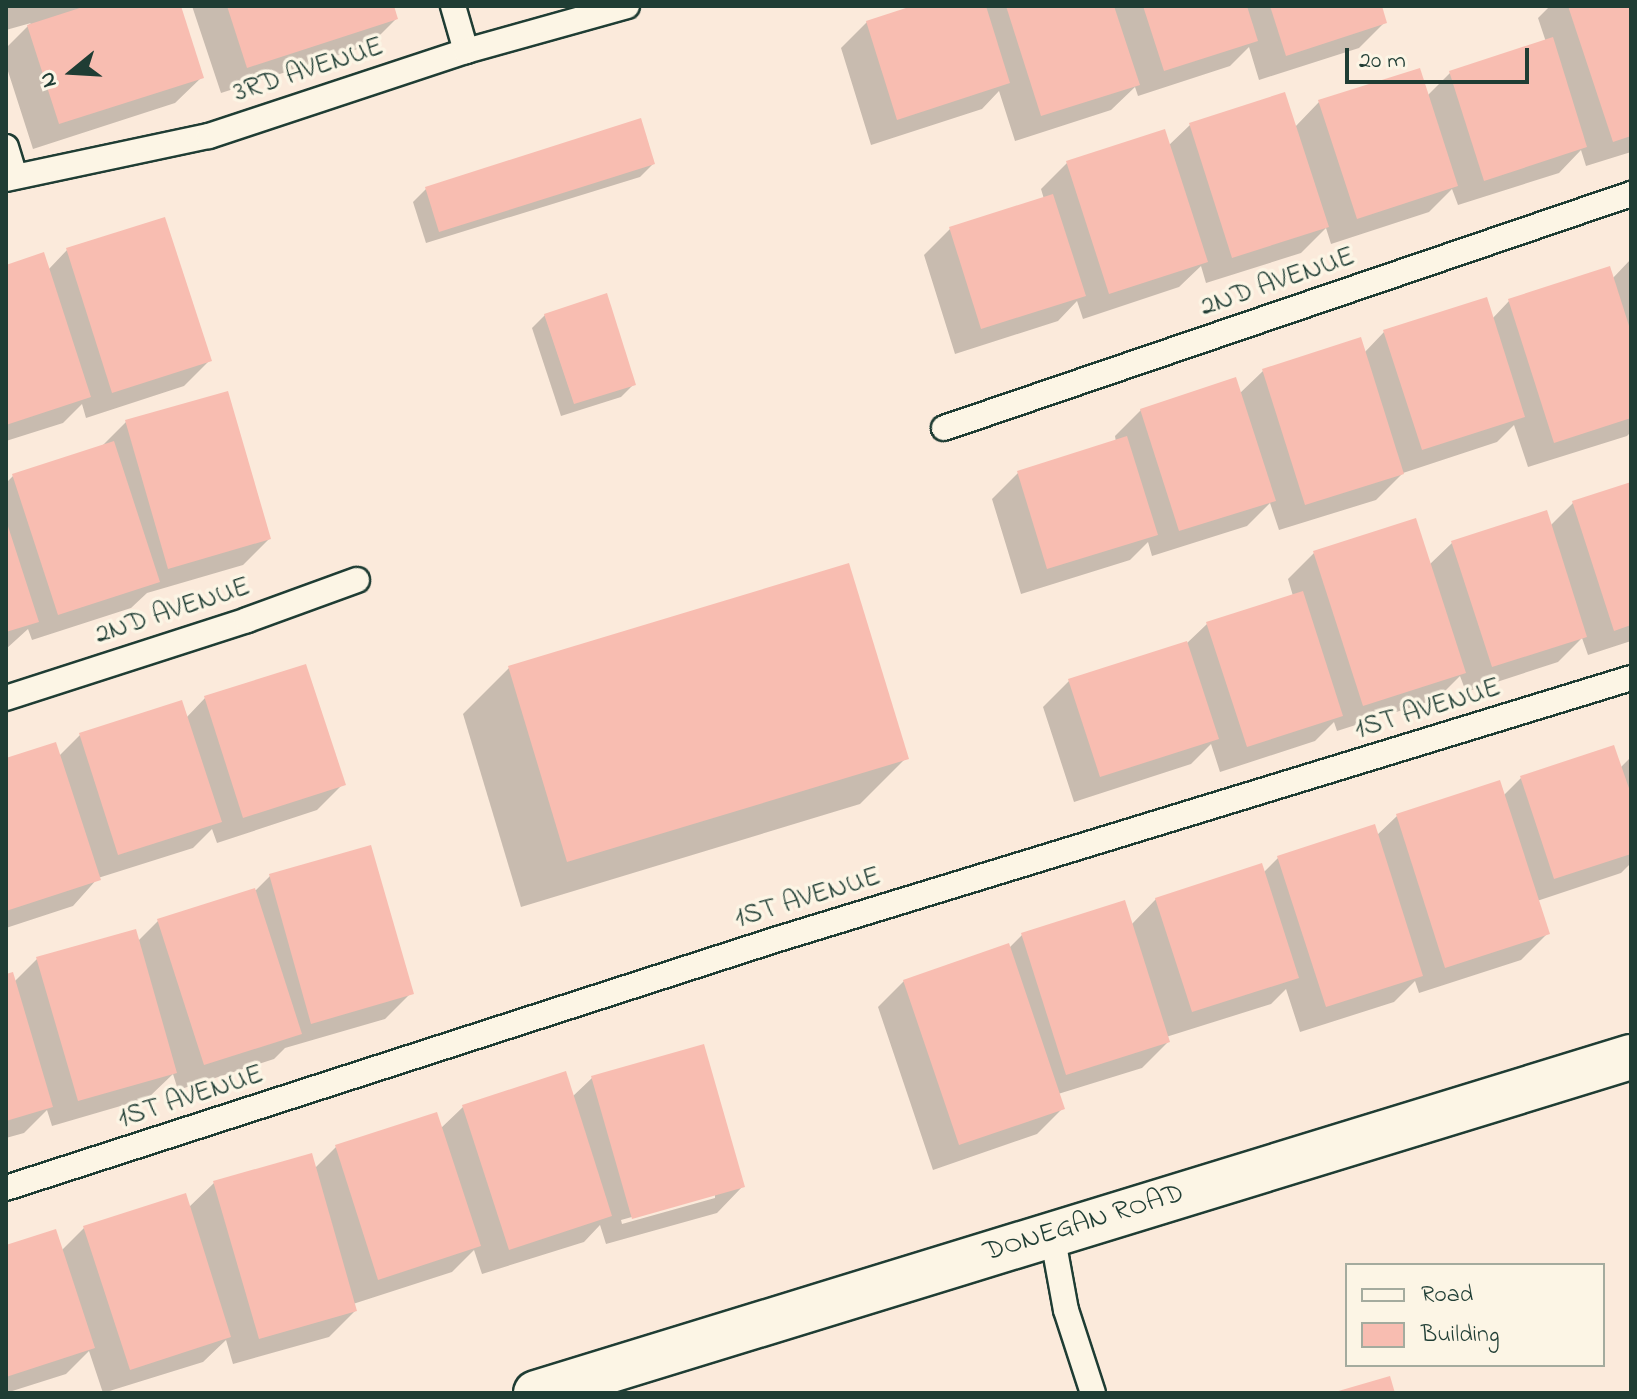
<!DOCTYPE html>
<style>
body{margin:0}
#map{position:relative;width:1637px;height:1399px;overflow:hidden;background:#fbeadb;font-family:"Indie Flower",sans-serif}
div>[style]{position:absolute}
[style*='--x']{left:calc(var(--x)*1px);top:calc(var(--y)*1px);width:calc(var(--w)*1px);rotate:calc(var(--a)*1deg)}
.shadow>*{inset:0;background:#0003}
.building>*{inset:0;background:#f8bdb1}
.roads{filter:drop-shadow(2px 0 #1f3d34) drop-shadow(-2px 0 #1f3d34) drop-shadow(0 2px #1f3d34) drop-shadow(0 -2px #1f3d34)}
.service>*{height:24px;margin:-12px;padding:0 12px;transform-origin:12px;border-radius:12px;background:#fcf5e5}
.tertiary>*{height:44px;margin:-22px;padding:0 22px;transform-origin:22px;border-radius:22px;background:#fcf5e5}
span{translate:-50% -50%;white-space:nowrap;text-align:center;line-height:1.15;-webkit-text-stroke:7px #fcf5e5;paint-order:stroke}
.street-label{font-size:28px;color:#1f3d34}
.frame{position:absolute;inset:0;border:8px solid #1f3d34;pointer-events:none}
.legend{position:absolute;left:1345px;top:1263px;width:260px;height:104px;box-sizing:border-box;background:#fcf5e5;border:2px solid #a4ab9e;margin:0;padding:10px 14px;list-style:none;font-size:24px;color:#1f3d34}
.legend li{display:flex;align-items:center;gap:16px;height:40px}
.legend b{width:40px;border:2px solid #a4ab9e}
.north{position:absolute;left:32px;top:32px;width:80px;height:80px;-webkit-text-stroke:6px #fcf5e5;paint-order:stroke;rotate:252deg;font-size:22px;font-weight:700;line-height:32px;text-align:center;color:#1f3d34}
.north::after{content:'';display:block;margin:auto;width:28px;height:36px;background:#1f3d34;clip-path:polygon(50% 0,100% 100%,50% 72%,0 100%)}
.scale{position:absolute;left:1345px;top:48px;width:184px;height:36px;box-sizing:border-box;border:4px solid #1f3d34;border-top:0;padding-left:10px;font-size:24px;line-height:28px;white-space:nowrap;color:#1f3d34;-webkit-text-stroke:6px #fcf5e5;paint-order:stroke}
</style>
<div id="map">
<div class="shadow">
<div style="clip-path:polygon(6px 6px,178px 6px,202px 77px,175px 103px,33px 149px,6px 65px,6px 48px,31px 23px,6px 30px)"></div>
<div style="clip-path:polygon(192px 6px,392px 6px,396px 19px,370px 45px,221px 93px)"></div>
<div style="clip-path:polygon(919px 6px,1380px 6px,1385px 22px,1359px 48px,1259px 80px,1249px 47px,1230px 66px,1138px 96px,1135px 87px,1111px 110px,1015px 141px,999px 91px,982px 109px,871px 145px,841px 48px,867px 22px)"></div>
<div style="clip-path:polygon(1550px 6px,1631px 6px,1631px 152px,1586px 166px,1581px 150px,1559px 173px,1458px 205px,1452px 189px,1429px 212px,1331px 244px,1326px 228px,1301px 253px,1206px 283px,1201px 266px,1179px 287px,1083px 319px,1077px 301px,1058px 321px,955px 354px,924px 255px,950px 229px,1044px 199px,1041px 189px,1067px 163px,1168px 146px,1190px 125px,1284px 94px,1295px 127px,1319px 102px,1427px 96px,1450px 73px,1546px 42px,1538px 18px)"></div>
<div style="clip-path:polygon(653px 164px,640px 177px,426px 243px,413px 202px,426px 189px)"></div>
<div style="clip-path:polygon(67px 250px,210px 360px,184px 386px,86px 418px,82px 404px,63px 423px,6px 441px,6px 267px,48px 270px)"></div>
<div style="clip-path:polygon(1631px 259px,1631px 432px,1627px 436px,1528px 467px,1514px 425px,1497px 442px,1403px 473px,1376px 500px,1279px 530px,1270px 503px,1247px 526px,1152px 556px,1148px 542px,1130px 560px,1021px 594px,992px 499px,1018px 473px,1116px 442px,1115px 436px,1141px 410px,1239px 394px,1263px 371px,1364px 353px,1384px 332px,1492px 319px,1509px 301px,1612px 279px)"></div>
<div style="clip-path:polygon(545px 315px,634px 384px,621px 397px,561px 416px,532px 328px)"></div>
<div style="clip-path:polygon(126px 422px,269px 539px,243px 565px,147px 593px,131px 608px,32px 640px,28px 629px,6px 649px,6px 483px,13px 476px,101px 447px)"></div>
<div style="clip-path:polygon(1631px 484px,1631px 641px,1588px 655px,1582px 638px,1558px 662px,1466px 692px,1460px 676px,1437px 699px,1337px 731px,1334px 722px,1315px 741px,1220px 772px,1211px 744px,1191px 764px,1074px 802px,1043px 707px,1069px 681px,1186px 644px,1207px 624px,1293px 596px,1288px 579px,1314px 553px,1429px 565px,1452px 543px,1550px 526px,1573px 503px)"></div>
<div style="clip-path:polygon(509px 668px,906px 758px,860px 804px,521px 907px,463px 714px)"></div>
<div style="clip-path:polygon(205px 698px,343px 784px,317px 810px,217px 843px,212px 829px,193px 848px,98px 878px,73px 906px,6px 928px,6px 760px,59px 756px,80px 735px,186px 718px)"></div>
<div style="clip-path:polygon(1631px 757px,1631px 863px,1621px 873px,1537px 901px,1547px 934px,1521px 960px,1419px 993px,1415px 981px,1394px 1002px,1300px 1032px,1286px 989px,1271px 1004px,1166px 1037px,1168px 1042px,1142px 1068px,1058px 1094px,1063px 1108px,1037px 1134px,933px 1170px,878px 1007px,904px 981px,1009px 948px,1022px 935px,1131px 925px,1156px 899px,1263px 873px,1278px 858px,1376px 836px,1397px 816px,1503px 796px,1521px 778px,1620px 768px)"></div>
<div style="clip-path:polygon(270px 876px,411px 993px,385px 1019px,285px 1048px,274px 1059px,178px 1090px,173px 1074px,148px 1098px,52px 1126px,47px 1110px,24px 1133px,6px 1138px,6px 976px,14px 982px,37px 959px,138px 941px,158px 921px,256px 890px)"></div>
<div style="clip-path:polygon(evenodd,703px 1047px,743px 1186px,717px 1213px,606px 1244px,600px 1225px,584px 1242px,482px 1274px,474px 1250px,452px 1272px,353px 1304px,355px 1311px,329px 1337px,233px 1364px,226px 1340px,203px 1362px,103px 1393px,89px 1351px,66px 1374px,6px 1393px,6px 1247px,61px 1251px,84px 1228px,188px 1208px,214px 1183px,314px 1169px,336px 1147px,440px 1129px,463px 1107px,572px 1097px,592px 1078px,703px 1047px,715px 1194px,715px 1198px,622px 1224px,621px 1220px,715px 1194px)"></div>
</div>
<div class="building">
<div style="clip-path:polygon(86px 6px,181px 6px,204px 78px,59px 124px,27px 25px)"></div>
<div style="clip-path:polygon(227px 6px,394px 6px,398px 19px,247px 68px)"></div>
<div style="clip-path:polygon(912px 6px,986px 6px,1010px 83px,897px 120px,866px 21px)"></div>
<div style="clip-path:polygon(1006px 6px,1114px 6px,1140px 85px,1041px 116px)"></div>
<div style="clip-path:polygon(1143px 6px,1247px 6px,1258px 41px,1164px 71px)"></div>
<div style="clip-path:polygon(1270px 6px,1382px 6px,1387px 23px,1286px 56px)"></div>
<div style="clip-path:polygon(1568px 6px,1631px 6px,1631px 136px,1613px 142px)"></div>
<div style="clip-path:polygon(1553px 37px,1587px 147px,1484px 181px,1449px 71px)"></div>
<div style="clip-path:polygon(1420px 68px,1458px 186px,1357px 219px,1318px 100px)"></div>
<div style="clip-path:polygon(1285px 92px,1329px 227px,1232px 258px,1189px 123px)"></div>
<div style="clip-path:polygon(641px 118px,655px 164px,439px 232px,425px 187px)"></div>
<div style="clip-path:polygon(1165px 129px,1208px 262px,1109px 294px,1066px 161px)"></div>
<div style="clip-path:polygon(1053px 194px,1086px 296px,981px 329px,949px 227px)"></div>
<div style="clip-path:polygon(165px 217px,212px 361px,112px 393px,66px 248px)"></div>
<div style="clip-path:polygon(44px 252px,91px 397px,6px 425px,6px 265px)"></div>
<div style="clip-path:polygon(1610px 266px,1631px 332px,1631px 418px,1554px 443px,1508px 299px)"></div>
<div style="clip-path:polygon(607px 293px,636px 385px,574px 404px,544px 314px)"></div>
<div style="clip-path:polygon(1487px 297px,1525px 417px,1422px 450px,1383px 330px)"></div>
<div style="clip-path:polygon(1361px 337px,1404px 474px,1305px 505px,1262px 369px)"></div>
<div style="clip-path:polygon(1236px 377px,1276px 501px,1179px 531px,1140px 409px)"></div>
<div style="clip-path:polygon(228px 391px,271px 539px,168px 569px,125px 420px)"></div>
<div style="clip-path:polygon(1127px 436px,1158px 535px,1047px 569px,1017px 471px)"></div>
<div style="clip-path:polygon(114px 441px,160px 582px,58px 615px,12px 474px)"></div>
<div style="clip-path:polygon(1631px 482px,1631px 625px,1614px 631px,1572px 501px)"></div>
<div style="clip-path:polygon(1547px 510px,1587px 637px,1492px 667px,1451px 541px)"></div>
<div style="clip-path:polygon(1416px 518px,1466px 673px,1363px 706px,1313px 551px)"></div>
<div style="clip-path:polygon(6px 520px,39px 622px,6px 632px)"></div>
<div style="clip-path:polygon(849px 563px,909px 759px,567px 862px,508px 666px)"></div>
<div style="clip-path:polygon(1303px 591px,1343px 716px,1247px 747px,1206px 622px)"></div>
<div style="clip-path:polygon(1187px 641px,1219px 739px,1100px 777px,1068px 679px)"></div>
<div style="clip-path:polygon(306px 664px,346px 785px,243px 818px,204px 696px)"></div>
<div style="clip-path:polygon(182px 700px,222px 822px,118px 855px,79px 733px)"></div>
<div style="clip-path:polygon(56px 742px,101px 880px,6px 911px,6px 758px)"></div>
<div style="clip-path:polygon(1614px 745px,1631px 794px,1631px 854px,1554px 879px,1520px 776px)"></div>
<div style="clip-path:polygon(1500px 780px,1550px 934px,1445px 968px,1396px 814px)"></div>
<div style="clip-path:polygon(1375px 824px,1423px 976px,1326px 1007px,1277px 856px)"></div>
<div style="clip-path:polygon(371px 845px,414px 994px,311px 1024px,269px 874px)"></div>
<div style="clip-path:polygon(1262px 863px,1299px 978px,1192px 1012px,1155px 898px)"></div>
<div style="clip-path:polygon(255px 888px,302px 1034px,204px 1065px,157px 919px)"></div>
<div style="clip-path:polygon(1125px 900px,1170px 1042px,1066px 1075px,1021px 933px)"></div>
<div style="clip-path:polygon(136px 929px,177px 1073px,78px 1101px,36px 957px)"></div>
<div style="clip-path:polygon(1009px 943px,1065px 1109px,959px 1145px,903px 980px)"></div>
<div style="clip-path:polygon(13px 972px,53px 1107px,6px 1121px,6px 974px)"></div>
<div style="clip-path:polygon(704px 1044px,745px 1187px,632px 1219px,591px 1076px)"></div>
<div style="clip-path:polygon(566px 1071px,612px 1216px,509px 1250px,462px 1105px)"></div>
<div style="clip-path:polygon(437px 1112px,481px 1246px,378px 1280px,335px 1145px)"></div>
<div style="clip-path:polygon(312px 1153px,357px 1311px,259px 1339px,213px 1181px)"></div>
<div style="clip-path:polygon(186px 1193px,231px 1337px,130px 1370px,83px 1226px)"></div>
<div style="clip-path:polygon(56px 1229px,95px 1348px,6px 1377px,6px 1245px)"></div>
<div style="clip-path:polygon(1390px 1376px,1395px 1393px,1335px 1393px,1335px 1392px)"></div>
</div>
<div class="roads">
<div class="service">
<div style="--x:453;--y:6;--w:47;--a:73.9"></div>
<div style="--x:6;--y:147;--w:30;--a:73"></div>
<div style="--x:6;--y:179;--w:208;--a:-12"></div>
<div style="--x:209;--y:136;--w:271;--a:-18.3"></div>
<div style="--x:466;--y:51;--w:167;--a:-15.6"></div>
<div style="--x:944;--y:428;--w:726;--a:-18.81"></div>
<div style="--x:6;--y:698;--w:253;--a:-17.9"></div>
<div style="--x:247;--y:620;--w:117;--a:-20"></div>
<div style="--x:6;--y:1188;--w:811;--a:-17.88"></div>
<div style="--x:778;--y:939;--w:892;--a:-17.01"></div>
<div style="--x:1052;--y:1234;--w:77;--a:79.6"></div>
<div style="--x:1066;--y:1310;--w:87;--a:72"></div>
</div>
<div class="tertiary">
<div style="--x:536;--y:1393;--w:1145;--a:-17.06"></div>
</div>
</div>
<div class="street-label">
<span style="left:309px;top:71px;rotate:-18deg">3RD AVENUE</span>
<span style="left:1278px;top:283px;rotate:-19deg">2ND AVENUE</span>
<span style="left:173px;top:612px;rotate:-18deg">2ND AVENUE</span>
<span style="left:1428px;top:710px;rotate:-17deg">1ST AVENUE</span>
<span style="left:808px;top:899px;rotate:-17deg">1ST AVENUE</span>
<span style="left:191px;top:1098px;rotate:-18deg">1ST AVENUE</span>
<span style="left:1084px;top:1224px;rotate:-17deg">DONEGAN ROAD</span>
</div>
<div class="frame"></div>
<ul class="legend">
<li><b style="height:10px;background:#fcf5e5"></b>Road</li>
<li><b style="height:22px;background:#f8bdb1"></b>Building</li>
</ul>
<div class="north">N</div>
<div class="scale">20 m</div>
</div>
